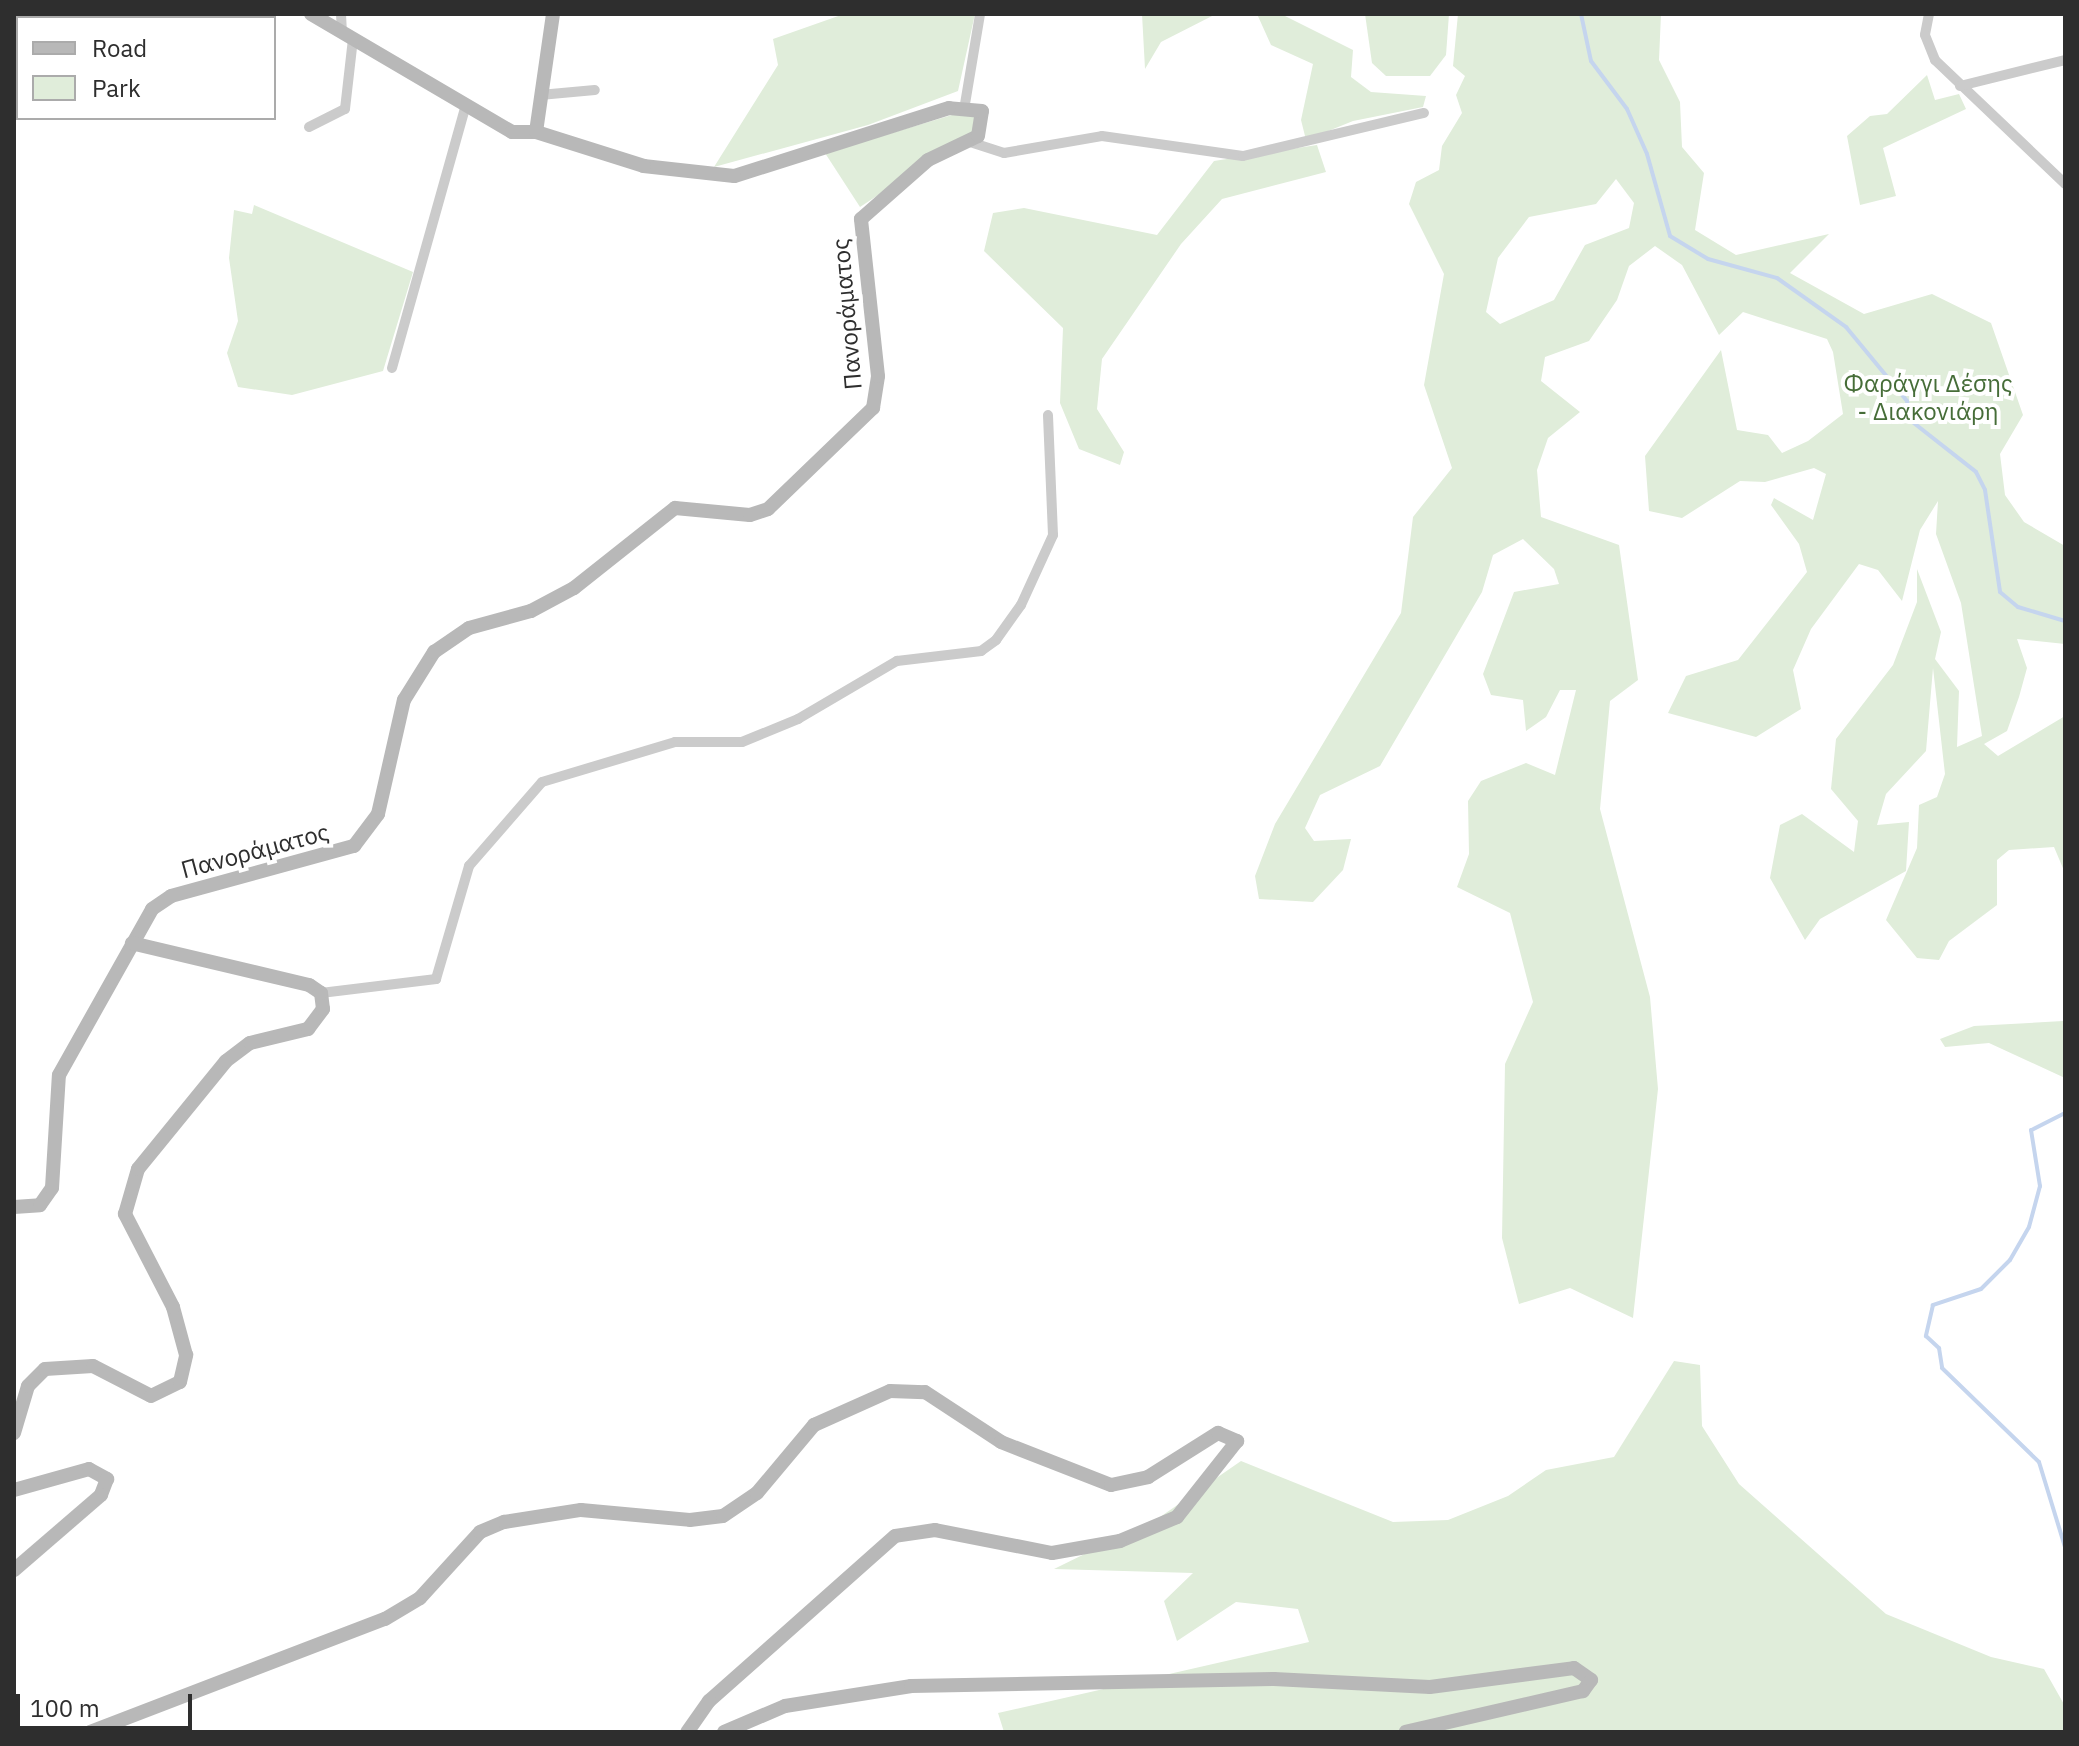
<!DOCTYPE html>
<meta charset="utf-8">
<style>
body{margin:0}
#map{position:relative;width:2079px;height:1746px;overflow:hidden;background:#fff;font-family:"IBM Plex Sans",sans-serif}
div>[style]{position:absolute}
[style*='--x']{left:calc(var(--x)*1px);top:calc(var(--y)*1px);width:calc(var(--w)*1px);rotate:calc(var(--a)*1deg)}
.green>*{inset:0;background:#e0edda}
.stream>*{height:4px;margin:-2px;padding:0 2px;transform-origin:2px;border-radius:2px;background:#c5d5ee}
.street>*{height:10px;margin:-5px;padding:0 5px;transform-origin:5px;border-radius:5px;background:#cbcbcb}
.secondary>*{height:14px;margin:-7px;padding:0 7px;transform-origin:7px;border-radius:7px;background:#b8b8b8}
span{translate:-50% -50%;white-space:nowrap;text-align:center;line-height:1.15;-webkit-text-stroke:8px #fff;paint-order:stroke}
.street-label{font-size:24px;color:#2e2e2e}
.park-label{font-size:24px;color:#466d38}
.frame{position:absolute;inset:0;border:16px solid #2e2e2e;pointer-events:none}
.legend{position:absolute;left:16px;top:16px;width:260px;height:104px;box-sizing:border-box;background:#fff;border:2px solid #ababab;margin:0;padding:10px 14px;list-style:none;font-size:24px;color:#2e2e2e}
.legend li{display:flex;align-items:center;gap:16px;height:40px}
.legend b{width:40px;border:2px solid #ababab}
.scale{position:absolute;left:16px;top:1694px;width:176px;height:36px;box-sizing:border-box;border:4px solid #2e2e2e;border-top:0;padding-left:10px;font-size:24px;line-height:28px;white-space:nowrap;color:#2e2e2e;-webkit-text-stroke:6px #fff;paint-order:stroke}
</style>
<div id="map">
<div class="green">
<div style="clip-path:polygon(844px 14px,975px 14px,958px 91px,868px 125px,714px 167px,778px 65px,773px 39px)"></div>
<div style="clip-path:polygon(1142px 14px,1216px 14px,1161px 42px,1145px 69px)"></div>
<div style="clip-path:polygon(1257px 14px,1281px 14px,1353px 50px,1351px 77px,1371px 92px,1426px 96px,1423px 107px,1353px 121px,1306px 140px,1301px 120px,1313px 64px,1271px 45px)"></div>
<div style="clip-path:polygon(1365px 14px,1449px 14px,1446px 55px,1430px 76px,1386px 76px,1372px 63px)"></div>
<div style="clip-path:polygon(evenodd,1458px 14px,1661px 14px,1659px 60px,1680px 102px,1682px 147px,1704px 173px,1695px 230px,1736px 255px,1829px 234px,1790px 273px,1864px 314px,1932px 294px,1991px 323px,2023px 415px,2000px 454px,2005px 495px,2024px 522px,2065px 546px,2065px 644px,2017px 639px,2027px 668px,2019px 697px,2007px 731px,1984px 744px,1998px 756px,2065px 716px,2065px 873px,2054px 847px,2009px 850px,1997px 860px,1997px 905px,1949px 941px,1939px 960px,1917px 958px,1886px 920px,1917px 848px,1919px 805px,1937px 797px,1945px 774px,1933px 668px,1926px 751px,1886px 794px,1877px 825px,1909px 822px,1906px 871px,1820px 919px,1805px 940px,1770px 878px,1780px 825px,1802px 814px,1854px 852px,1858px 821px,1831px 789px,1836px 739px,1893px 665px,1917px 602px,1917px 569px,1941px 632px,1935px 659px,1959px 691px,1957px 747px,1982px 736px,1961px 603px,1936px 534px,1938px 501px,1920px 530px,1902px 601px,1878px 570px,1859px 564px,1811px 629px,1793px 670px,1801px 709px,1756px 737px,1668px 713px,1686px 676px,1738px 660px,1807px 572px,1799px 544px,1771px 505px,1774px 498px,1813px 520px,1826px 474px,1814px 468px,1765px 482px,1740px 481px,1682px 518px,1649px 511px,1645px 456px,1721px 350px,1737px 430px,1768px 435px,1782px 453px,1808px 441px,1843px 414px,1833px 352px,1827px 339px,1743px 312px,1719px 335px,1682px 265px,1655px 246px,1629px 266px,1617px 300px,1589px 341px,1545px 357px,1541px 381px,1580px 412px,1548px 438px,1537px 470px,1541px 517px,1619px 545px,1638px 680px,1610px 701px,1600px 809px,1650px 997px,1658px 1089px,1633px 1318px,1570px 1288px,1519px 1304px,1502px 1238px,1505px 1064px,1533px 1002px,1510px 913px,1457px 887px,1469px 854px,1468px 801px,1481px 781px,1526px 763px,1555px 775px,1576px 690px,1560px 690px,1546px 717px,1526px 731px,1523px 700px,1491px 695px,1483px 674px,1514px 592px,1559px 584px,1554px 569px,1523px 539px,1493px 555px,1482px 592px,1380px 766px,1320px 795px,1305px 828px,1314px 841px,1351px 839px,1343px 870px,1313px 902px,1259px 899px,1255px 876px,1275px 824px,1401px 613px,1413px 517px,1452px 468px,1424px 385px,1444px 274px,1409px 204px,1416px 182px,1439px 170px,1442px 146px,1462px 113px,1456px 95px,1465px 76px,1453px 66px,1458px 14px,1616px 179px,1634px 203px,1629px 228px,1585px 245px,1554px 300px,1500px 324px,1486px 312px,1498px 258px,1529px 217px,1596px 204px,1616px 179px)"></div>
<div style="clip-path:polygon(1927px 75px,1935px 100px,1959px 94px,1966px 109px,1883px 148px,1896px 196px,1860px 205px,1847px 136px,1870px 116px,1887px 114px)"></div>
<div style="clip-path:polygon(972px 109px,977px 130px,860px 207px,825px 153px)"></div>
<div style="clip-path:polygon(1317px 145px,1326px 172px,1222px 199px,1181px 244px,1102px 359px,1097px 409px,1124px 452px,1120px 465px,1079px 449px,1060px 403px,1063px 328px,984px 251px,993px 213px,1024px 208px,1157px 235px,1214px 161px)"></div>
<div style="clip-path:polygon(254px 205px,413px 272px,383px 371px,292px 395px,238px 387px,227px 353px,238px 321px,229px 258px,234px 210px,252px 214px)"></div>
<div style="clip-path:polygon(2065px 1014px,2065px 1078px,1989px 1043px,1945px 1047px,1940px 1039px,1974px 1026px,2063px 1021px)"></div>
<div style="clip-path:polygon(1674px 1361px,1700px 1365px,1702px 1426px,1739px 1484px,1886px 1614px,1991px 1657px,2044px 1669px,2065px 1706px,2065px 1732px,1004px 1732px,998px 1713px,1309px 1642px,1298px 1609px,1236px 1602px,1177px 1641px,1164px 1601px,1193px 1573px,1054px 1569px,1160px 1517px,1241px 1461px,1393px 1522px,1448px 1520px,1508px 1496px,1546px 1470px,1614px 1457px)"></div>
</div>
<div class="stream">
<div style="--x:1581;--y:14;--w:48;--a:78"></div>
<div style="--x:1591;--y:61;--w:60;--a:53.1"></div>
<div style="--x:1627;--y:109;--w:49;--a:66"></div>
<div style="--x:1647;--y:154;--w:85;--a:74.3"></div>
<div style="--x:1670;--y:236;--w:44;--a:31.2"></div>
<div style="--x:1708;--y:259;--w:72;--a:15.4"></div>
<div style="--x:1777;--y:278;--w:85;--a:35.4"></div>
<div style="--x:1846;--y:327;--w:96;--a:50.5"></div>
<div style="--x:1907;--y:401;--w:19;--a:81"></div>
<div style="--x:1910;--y:420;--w:84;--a:38.2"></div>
<div style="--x:1976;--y:472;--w:20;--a:63"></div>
<div style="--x:1985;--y:490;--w:103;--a:81.6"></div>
<div style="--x:2000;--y:592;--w:23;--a:40"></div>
<div style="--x:2018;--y:607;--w:49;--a:16.6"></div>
<div style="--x:2065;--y:1113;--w:38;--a:153"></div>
<div style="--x:2031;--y:1130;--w:57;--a:80.9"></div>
<div style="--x:2040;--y:1186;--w:42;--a:105"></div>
<div style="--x:2029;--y:1227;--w:38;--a:120"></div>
<div style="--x:2010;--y:1260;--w:41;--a:135"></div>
<div style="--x:1981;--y:1289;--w:51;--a:161.6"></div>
<div style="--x:1933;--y:1305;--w:32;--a:103"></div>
<div style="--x:1926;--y:1336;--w:18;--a:43"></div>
<div style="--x:1939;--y:1348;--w:20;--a:81"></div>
<div style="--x:1942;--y:1368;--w:135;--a:44.1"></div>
<div style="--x:2039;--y:1462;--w:89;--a:73"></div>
</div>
<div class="street">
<div style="--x:341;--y:14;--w:19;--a:87"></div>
<div style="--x:1929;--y:14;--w:21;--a:101"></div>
<div style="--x:1925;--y:35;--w:27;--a:68"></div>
<div style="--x:1935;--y:60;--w:180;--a:43.6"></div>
<div style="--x:1960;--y:86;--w:108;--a:-13.9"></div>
<div style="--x:540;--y:95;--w:55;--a:-5.2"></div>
<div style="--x:965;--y:104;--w:91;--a:-80.5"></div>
<div style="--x:309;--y:127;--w:40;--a:-26.6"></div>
<div style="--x:345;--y:109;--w:70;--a:-83.5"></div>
<div style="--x:967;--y:141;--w:39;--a:18"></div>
<div style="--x:1004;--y:153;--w:99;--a:-9.8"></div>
<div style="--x:1102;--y:136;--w:142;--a:8.1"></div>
<div style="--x:1243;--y:156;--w:186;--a:-13.4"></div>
<div style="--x:392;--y:368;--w:273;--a:-74.3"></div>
<div style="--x:321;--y:993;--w:116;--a:-6.9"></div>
<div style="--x:436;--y:979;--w:118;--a:-73.7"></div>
<div style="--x:469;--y:866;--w:111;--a:-49"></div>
<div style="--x:542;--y:782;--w:139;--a:-16.7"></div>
<div style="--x:675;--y:742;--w:67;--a:0"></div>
<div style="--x:742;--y:742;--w:61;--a:-22.3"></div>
<div style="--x:798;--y:719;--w:115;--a:-30.4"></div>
<div style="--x:897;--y:661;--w:85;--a:-6.8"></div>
<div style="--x:981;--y:651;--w:19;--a:-36"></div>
<div style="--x:996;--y:640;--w:43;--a:-54.5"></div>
<div style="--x:1021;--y:605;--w:77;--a:-65.4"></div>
<div style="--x:1053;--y:535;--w:120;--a:-92.4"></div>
</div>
<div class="secondary">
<div style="--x:311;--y:14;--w:233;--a:30.4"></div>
<div style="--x:512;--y:132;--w:24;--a:0"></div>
<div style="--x:14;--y:1207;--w:26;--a:-4"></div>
<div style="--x:40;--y:1205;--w:21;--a:-55"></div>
<div style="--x:52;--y:1188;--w:113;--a:-86.5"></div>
<div style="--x:59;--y:1075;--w:190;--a:-60.7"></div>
<div style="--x:152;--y:909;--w:23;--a:-34"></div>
<div style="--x:171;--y:896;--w:190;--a:-15.3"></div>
<div style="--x:354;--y:846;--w:40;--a:-53"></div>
<div style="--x:378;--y:814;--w:117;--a:-77.2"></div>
<div style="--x:404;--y:700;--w:57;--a:-58"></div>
<div style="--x:434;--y:652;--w:42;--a:-34.4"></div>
<div style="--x:469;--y:628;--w:64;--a:-15.3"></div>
<div style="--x:531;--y:611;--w:49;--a:-28.1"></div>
<div style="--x:574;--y:588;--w:129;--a:-38.4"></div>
<div style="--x:675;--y:508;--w:75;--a:5.3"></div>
<div style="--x:750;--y:515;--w:19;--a:-18"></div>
<div style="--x:768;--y:509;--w:146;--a:-43.9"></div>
<div style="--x:873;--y:408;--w:32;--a:-81"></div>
<div style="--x:878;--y:376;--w:158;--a:-96.2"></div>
<div style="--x:861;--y:219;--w:89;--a:-41.4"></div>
<div style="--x:928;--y:160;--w:55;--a:-25.6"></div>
<div style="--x:978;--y:136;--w:25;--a:-81"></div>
<div style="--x:982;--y:111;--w:33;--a:-175"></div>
<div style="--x:949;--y:108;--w:225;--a:162.4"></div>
<div style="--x:734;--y:176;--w:91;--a:-173.7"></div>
<div style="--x:644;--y:166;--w:113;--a:-162.5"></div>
<div style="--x:536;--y:132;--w:119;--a:-81.8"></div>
<div style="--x:14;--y:1433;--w:49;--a:-73.4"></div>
<div style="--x:28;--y:1386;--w:24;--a:-45"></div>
<div style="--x:45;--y:1369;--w:48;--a:-3.6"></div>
<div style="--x:93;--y:1366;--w:65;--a:27.3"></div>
<div style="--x:151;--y:1396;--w:32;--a:-26"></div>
<div style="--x:180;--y:1382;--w:28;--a:-77"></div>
<div style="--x:186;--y:1355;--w:50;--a:-105.2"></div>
<div style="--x:173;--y:1307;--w:105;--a:-117.3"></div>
<div style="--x:125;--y:1214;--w:47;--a:-73.9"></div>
<div style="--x:138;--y:1169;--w:139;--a:-50.8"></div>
<div style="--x:226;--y:1061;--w:30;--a:-37"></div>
<div style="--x:250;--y:1043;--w:60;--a:-13.6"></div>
<div style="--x:308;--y:1029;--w:25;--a:-53"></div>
<div style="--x:323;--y:1009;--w:16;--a:-97"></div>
<div style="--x:321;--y:993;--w:14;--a:-146"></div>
<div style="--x:309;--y:985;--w:182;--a:-166.7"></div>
<div style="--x:14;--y:1490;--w:78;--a:-15.6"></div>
<div style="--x:89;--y:1469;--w:21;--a:29"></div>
<div style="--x:107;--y:1479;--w:17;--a:111"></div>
<div style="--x:101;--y:1495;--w:115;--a:139.2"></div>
<div style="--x:90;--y:1732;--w:316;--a:-21"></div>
<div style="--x:385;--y:1619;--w:41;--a:-31"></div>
<div style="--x:420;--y:1598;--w:89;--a:-47.7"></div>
<div style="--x:480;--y:1532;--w:26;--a:-23"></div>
<div style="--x:504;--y:1522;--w:78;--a:-8.9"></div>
<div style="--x:581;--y:1510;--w:109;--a:5.2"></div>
<div style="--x:690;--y:1520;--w:33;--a:-7"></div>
<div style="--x:723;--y:1516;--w:41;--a:-34.1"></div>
<div style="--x:757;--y:1493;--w:89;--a:-50"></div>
<div style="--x:814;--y:1425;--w:83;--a:-24.1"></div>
<div style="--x:890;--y:1391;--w:35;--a:2"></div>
<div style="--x:925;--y:1392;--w:91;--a:33.3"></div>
<div style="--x:1001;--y:1442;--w:118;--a:21.4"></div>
<div style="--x:1111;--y:1485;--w:38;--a:-12"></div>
<div style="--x:1148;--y:1477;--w:83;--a:-32.2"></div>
<div style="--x:1218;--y:1433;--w:21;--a:23"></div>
<div style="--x:1237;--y:1441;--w:97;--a:128.3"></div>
<div style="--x:1177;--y:1517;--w:62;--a:157.2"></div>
<div style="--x:1120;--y:1541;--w:69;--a:170"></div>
<div style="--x:1052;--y:1553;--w:119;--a:-168.9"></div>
<div style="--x:935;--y:1530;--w:40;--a:171.5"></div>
<div style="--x:895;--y:1536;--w:249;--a:138.4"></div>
<div style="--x:709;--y:1701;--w:38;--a:125"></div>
<div style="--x:724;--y:1732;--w:66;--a:-23.1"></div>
<div style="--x:785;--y:1706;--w:128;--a:-9"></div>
<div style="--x:911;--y:1686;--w:363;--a:-1.1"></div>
<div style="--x:1274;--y:1679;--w:156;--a:2.9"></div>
<div style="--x:1430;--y:1687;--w:145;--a:-7.5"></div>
<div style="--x:1574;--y:1668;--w:21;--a:35"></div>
<div style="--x:1591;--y:1680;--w:14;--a:126"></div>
<div style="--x:1583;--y:1691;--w:182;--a:167"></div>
</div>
<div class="street-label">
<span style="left:847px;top:314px;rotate:-95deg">Πανοράματος</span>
<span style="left:255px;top:851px;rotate:-15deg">Πανοράματος</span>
</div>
<div class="park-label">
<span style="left:1928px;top:398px">Φαράγγι Δέσης<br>- Διακονιάρη</span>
</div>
<div class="frame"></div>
<ul class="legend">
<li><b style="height:10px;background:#b8b8b8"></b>Road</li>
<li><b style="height:22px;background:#e0edda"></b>Park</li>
</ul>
<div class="scale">100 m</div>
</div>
